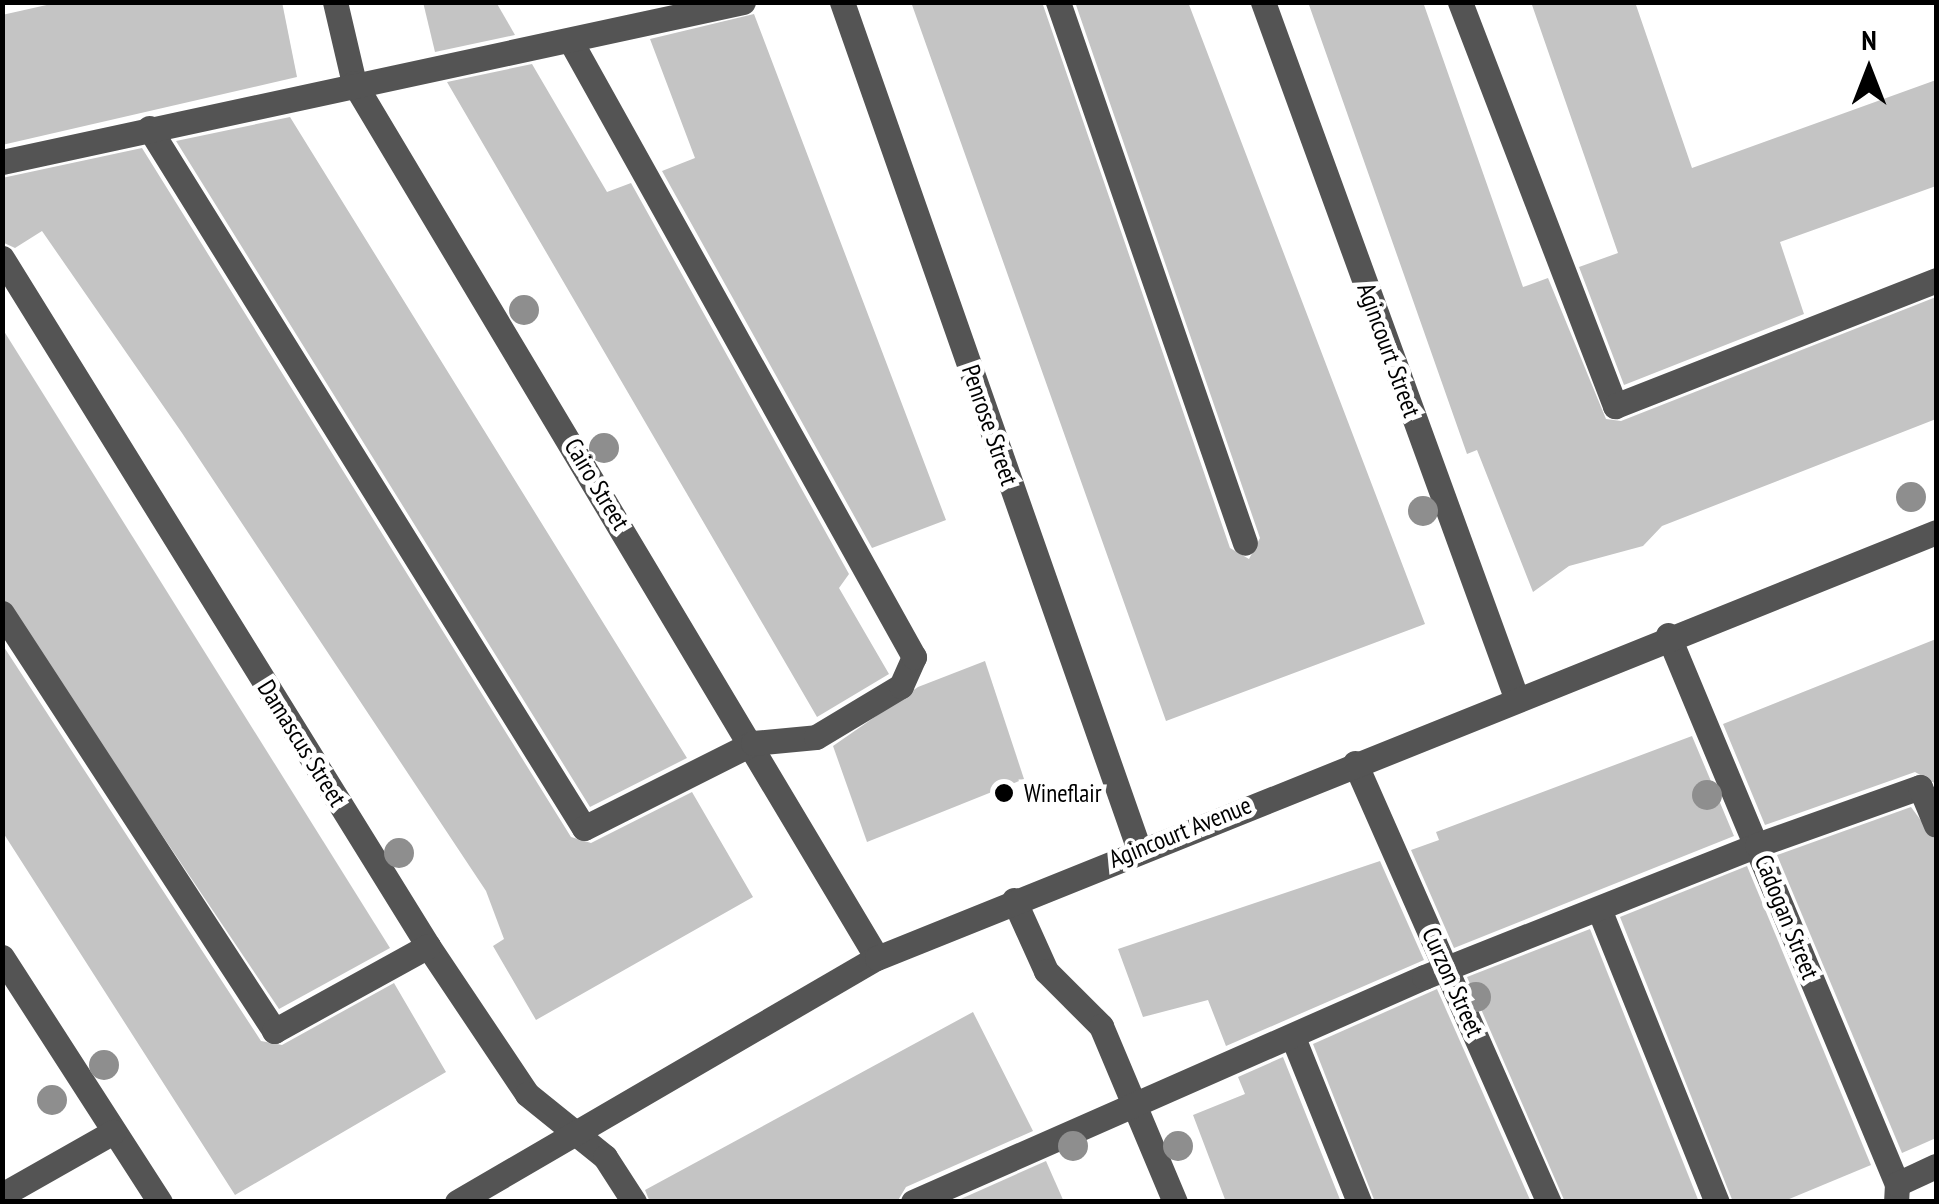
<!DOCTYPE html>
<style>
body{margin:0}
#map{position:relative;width:1939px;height:1204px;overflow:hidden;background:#fff;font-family:"PT Sans Narrow",sans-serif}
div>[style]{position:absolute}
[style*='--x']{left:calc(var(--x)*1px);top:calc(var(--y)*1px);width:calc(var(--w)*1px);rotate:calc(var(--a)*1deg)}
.building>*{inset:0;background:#c4c4c4}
.minor>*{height:25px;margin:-12.5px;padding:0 12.5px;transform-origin:12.5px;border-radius:12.5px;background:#545454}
.trees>*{width:30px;height:30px;margin:-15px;border-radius:50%;background:#8e8e8e}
.dots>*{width:28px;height:28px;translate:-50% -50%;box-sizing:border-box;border:5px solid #fff;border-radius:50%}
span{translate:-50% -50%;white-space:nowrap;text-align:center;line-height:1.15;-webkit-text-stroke:9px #fff;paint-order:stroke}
.street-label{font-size:25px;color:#000}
.poi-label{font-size:25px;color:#000}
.left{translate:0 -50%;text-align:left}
.frame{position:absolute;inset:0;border:5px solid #000;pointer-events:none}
.north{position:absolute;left:1819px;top:20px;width:100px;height:100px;-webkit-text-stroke:8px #fff;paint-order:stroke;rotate:0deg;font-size:28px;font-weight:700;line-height:40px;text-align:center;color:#000}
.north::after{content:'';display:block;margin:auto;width:35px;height:45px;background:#000;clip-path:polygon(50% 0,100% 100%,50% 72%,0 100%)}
</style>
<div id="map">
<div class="building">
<div style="clip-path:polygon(60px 2px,282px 2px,297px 77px,2px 145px,2px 15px)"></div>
<div style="clip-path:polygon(423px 2px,496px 2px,515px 35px,435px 52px)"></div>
<div style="clip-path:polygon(911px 2px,1042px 2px,1230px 548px,1249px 559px,1260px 538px,1075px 2px,1188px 2px,1425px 624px,1166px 721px)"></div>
<div style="clip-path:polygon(1308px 2px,1423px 2px,1523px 287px,1548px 278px,1606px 419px,1621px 421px,1936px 297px,1936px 419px,1662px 526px,1643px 546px,1569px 566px,1533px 592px,1477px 450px,1467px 454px)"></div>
<div style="clip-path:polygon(1531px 2px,1635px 2px,1692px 168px,1936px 80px,1936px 186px,1780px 242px,1804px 314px,1624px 385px,1579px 267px,1618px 253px)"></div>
<div style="clip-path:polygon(754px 14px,946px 520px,872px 548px,662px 171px,695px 158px,650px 39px)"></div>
<div style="clip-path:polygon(532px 64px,607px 192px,631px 183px,849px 574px,839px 588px,889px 674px,817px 717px,447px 82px)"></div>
<div style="clip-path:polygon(290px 117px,687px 758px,683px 760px,590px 807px,176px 141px)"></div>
<div style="clip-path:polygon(142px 148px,571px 837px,591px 843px,692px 792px,753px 897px,536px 1020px,493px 946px,504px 939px,486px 891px,182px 433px,42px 231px,15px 248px,2px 242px,2px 178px)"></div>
<div style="clip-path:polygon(2px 328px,390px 948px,279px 1009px,2px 597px)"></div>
<div style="clip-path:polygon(1936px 639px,1936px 784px,1915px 772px,1765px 825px,1723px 724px)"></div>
<div style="clip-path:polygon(2px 644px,261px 1041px,282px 1045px,394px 983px,446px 1072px,235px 1195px,2px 831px)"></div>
<div style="clip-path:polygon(985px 661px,1024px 779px,867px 842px,833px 746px,918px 687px)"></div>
<div style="clip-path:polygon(1692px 736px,1734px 836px,1454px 948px,1411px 850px,1439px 840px,1436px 832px)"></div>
<div style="clip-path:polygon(1911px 807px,1936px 841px,1936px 1138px,1902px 1153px,1777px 855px)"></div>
<div style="clip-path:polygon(1380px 861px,1424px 960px,1226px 1046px,1208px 1000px,1143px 1017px,1118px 949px)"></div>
<div style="clip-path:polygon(1747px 866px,1871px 1165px,1782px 1202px,1733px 1202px,1620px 917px)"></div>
<div style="clip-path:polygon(1590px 929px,1699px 1202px,1565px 1202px,1467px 977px)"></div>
<div style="clip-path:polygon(1437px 989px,1531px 1202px,1375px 1202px,1313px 1044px)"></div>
<div style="clip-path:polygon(973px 1012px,1033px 1131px,906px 1187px,897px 1202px,650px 1202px,645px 1190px)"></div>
<div style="clip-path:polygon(1283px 1057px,1341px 1202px,1226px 1202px,1193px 1115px,1245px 1094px,1238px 1077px)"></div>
<div style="clip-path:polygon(1046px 1161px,1064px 1202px,954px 1202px)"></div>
</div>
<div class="minor">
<div style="--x:335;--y:2;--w:83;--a:76.8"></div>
<div style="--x:354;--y:83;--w:1019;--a:59.13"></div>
<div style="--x:842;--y:2;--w:895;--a:70.69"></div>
<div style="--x:1058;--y:2;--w:572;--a:70.93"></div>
<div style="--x:1263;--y:2;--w:740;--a:70"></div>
<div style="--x:1460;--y:2;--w:433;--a:69"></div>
<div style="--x:1615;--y:406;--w:345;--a:-21.4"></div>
<div style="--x:149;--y:128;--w:824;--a:58.14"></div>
<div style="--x:584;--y:828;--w:189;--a:-26.7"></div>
<div style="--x:753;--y:743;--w:63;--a:-5.4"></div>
<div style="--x:816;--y:737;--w:99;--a:-31"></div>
<div style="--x:901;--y:686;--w:32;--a:-66"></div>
<div style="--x:914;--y:657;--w:706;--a:-119.14"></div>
<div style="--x:2;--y:162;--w:758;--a:-12.18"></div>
<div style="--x:2;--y:258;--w:809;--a:58.23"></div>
<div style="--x:428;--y:946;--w:178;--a:56.2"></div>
<div style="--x:527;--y:1094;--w:100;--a:38.9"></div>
<div style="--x:605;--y:1157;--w:54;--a:57.2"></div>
<div style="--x:2;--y:613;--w:499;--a:56.9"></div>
<div style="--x:274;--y:1031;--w:176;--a:-28.9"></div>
<div style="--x:1668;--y:635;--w:595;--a:67.36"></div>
<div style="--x:1897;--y:1184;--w:18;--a:93"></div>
<div style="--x:1355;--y:763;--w:480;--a:66.2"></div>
<div style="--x:1014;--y:900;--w:78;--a:65.7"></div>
<div style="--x:1046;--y:971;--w:78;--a:45"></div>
<div style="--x:1101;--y:1026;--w:191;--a:67.2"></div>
<div style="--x:1599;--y:909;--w:316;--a:68.1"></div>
<div style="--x:2;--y:957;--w:292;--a:57.2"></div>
<div style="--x:1294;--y:1040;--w:175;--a:68.1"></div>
<div style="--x:1897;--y:1184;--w:43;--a:-24.8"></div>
<div style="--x:2;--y:1195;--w:128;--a:-29.6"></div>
<div style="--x:457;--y:1202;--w:486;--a:-30.2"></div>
<div style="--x:877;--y:958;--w:1141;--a:-21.91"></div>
<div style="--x:913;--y:1202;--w:558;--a:-23.76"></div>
<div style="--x:1424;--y:977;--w:358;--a:-21.6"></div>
<div style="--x:1757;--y:845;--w:173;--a:-19.6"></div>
<div style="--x:1920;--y:787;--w:41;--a:67.2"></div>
</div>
<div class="trees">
<div style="left:524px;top:310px"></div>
<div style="left:604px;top:448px"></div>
<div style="left:1911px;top:497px"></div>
<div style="left:1423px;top:511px"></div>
<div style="left:1707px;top:795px"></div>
<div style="left:399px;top:853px"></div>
<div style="left:1476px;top:997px"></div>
<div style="left:104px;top:1065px"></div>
<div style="left:52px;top:1100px"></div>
<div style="left:1073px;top:1146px"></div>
<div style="left:1178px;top:1146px"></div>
</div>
<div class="dots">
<div style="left:1004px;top:793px;background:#000"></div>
</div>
<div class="street-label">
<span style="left:1389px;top:350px;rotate:70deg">Agincourt Street</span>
<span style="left:990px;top:425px;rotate:71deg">Penrose Street</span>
<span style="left:597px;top:484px;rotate:59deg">Cairo Street</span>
<span style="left:302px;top:743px;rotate:58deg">Damascus Street</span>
<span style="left:1180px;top:832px;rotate:-22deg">Agincourt Avenue</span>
<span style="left:1787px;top:917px;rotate:68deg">Cadogan Street</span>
<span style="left:1453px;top:982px;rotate:66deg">Curzon Street</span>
</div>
<div class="poi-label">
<span class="left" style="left:1024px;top:793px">Wineflair</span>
</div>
<div class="frame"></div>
<div class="north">N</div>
</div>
